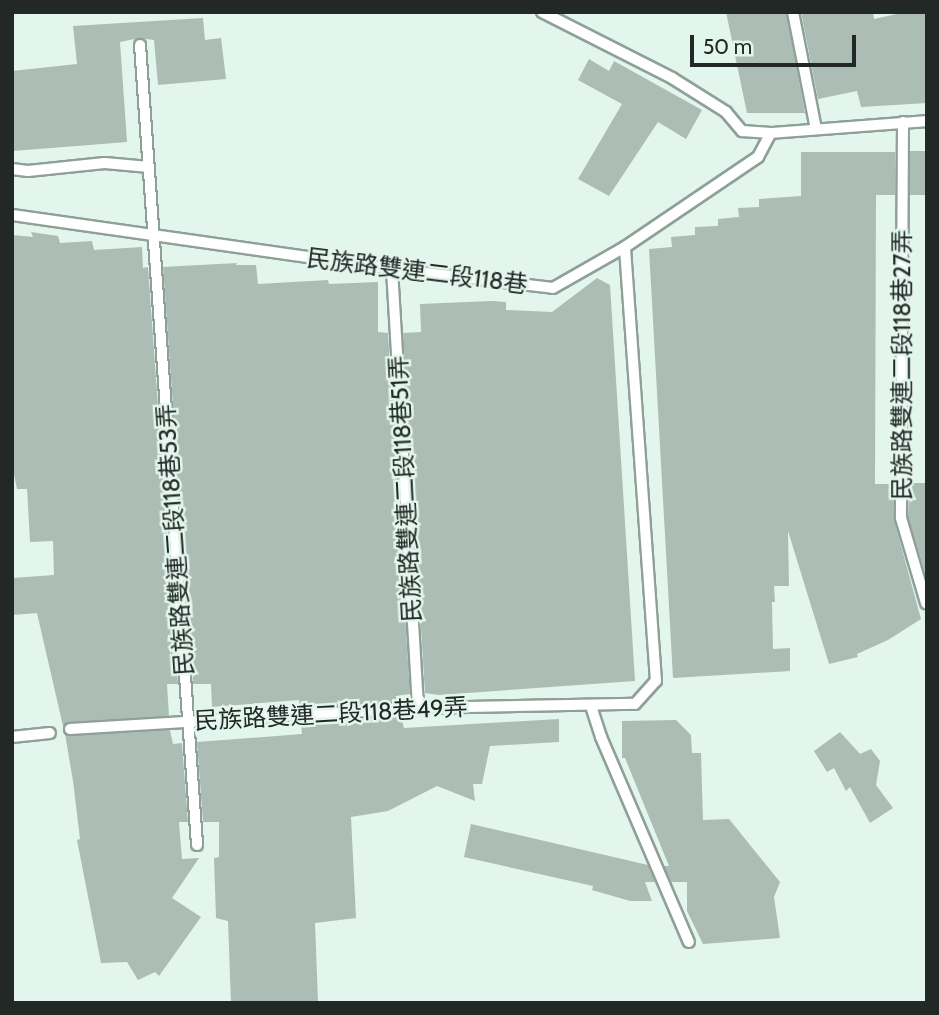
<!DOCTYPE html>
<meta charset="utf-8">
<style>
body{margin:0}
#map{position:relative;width:939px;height:1015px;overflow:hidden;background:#e3f6ed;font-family:Cabin,"Noto Sans TC",sans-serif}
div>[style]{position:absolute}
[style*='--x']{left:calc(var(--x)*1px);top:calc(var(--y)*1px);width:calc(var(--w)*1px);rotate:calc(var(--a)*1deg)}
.building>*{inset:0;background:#abbdb4}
.roads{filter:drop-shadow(2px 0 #8fa098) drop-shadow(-2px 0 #8fa098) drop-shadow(0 2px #8fa098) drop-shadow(0 -2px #8fa098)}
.service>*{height:10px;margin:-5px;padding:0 5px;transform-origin:5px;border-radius:5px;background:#fff}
span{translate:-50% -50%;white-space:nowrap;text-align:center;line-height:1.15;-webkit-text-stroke:5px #e3f6ed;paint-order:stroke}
.street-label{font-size:24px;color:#212825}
.frame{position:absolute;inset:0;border:14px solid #212825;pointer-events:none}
.scale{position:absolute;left:690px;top:35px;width:166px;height:32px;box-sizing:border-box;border:4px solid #212825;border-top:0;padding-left:9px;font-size:21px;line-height:24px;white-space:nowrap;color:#212825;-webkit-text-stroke:5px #e3f6ed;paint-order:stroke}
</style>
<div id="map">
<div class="building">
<div style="clip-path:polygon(726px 12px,786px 12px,805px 113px,747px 113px)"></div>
<div style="clip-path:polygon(801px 12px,873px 12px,874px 19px,906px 12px,927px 12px,927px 103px,861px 107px,857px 91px,818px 99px)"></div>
<div style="clip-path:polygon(203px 18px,205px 40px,221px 38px,226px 79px,158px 85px,154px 40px,139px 38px,120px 42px,127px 142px,13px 151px,12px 71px,77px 64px,73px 26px)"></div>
<div style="clip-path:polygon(589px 59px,609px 71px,614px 61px,702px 110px,686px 139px,658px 122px,609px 196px,578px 179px,622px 104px,578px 80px)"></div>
<div style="clip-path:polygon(910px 151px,927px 151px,927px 195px,910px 195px)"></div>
<div style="clip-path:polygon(801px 152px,895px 152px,895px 195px,876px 195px,875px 484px,894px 484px,894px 520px,921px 619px,888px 640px,857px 654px,858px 657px,829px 664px,788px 531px,789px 586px,774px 586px,775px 602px,772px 602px,773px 649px,790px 648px,790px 671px,673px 678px,649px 249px,672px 247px,671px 237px,695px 235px,695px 227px,718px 226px,718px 219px,739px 217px,738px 208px,759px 207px,759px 199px,801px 196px)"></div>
<div style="clip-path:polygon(31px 232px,58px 236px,60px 243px,92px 241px,94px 250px,142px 247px,143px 268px,148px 267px,178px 684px,167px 684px,169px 716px,70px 722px,63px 726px,37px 613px,12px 615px,12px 578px,54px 575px,53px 541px,30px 542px,27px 489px,17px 489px,12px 465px,12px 235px,33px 237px)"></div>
<div style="clip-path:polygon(237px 263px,236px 265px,256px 265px,258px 284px,328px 280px,329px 284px,378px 282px,378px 332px,388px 333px,410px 694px,396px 696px,397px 702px,300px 708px,299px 700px,212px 707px,211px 684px,193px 684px,163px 267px)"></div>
<div style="clip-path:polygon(597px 278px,610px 285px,635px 681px,439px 695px,425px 693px,403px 333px,421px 332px,420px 304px,492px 301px,506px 302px,506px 310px,552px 312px)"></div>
<div style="clip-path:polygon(909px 483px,927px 483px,927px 579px,908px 517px)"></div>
<div style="clip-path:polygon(401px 716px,404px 728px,559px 719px,559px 742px,490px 746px,482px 784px,473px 784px,475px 801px,437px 786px,388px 811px,351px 817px,356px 918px,315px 923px,318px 1001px,231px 1003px,228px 921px,216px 918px,214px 858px,219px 857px,219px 822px,203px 822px,197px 742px,302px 734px,301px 723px)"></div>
<div style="clip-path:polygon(676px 720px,691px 735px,692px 753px,701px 753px,703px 820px,729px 819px,780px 882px,774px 897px,780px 938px,703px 944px,687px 911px,687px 882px,671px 882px,664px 866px,669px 866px,625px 758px,622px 758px,622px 721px)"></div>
<div style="clip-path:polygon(170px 730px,173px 744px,182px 743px,188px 822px,179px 822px,182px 859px,199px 858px,172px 898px,201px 917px,159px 976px,155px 972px,138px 980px,127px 962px,101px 963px,77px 840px,80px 839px,73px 781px,65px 734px,70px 736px)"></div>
<div style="clip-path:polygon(840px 732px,860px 754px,871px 749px,880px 761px,876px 785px,893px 808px,870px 823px,850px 787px,846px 791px,834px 768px,827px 772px,814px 751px)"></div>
<div style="clip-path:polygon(471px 824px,648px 865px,655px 882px,645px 882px,652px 901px,630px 901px,592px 890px,593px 886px,464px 857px)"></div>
</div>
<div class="roads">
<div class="service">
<div style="--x:542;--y:12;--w:146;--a:26.9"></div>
<div style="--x:672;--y:78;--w:64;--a:32.2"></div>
<div style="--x:726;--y:112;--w:25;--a:50"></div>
<div style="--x:742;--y:131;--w:29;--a:4"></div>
<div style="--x:793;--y:12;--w:119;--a:78.9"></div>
<div style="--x:140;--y:45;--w:802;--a:85.92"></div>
<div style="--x:903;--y:122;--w:396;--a:90.3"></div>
<div style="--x:901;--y:518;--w:89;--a:73.6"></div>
<div style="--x:12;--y:169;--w:16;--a:7"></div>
<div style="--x:28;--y:171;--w:77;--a:-5.9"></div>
<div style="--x:105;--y:163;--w:44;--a:5.2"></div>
<div style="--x:12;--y:215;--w:384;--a:8.1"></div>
<div style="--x:392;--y:269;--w:162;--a:6.7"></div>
<div style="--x:553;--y:288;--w:83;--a:-29.7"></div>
<div style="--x:625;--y:247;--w:161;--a:-34.1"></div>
<div style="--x:758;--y:157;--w:27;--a:-62"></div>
<div style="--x:771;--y:133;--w:156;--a:-4.4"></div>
<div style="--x:392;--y:269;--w:440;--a:86.6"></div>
<div style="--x:591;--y:706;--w:33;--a:72"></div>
<div style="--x:601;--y:737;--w:223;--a:66.8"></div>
<div style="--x:70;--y:729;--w:349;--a:-3.5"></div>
<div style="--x:418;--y:708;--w:217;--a:-1.1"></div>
<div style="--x:635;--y:704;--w:31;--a:-48"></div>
<div style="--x:656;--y:681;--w:435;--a:-94.1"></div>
<div style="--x:12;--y:737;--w:38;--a:-6"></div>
</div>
</div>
<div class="street-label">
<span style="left:417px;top:271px;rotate:7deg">民族路雙連二段118巷</span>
<span style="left:902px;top:365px;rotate:-90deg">民族路雙連二段118巷27弄</span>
<span style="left:405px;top:489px;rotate:-93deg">民族路雙連二段118巷51弄</span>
<span style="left:175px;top:540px;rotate:-94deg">民族路雙連二段118巷53弄</span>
<span style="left:331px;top:714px;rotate:-3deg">民族路雙連二段118巷49弄</span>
</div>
<div class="frame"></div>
<div class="scale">50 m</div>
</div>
